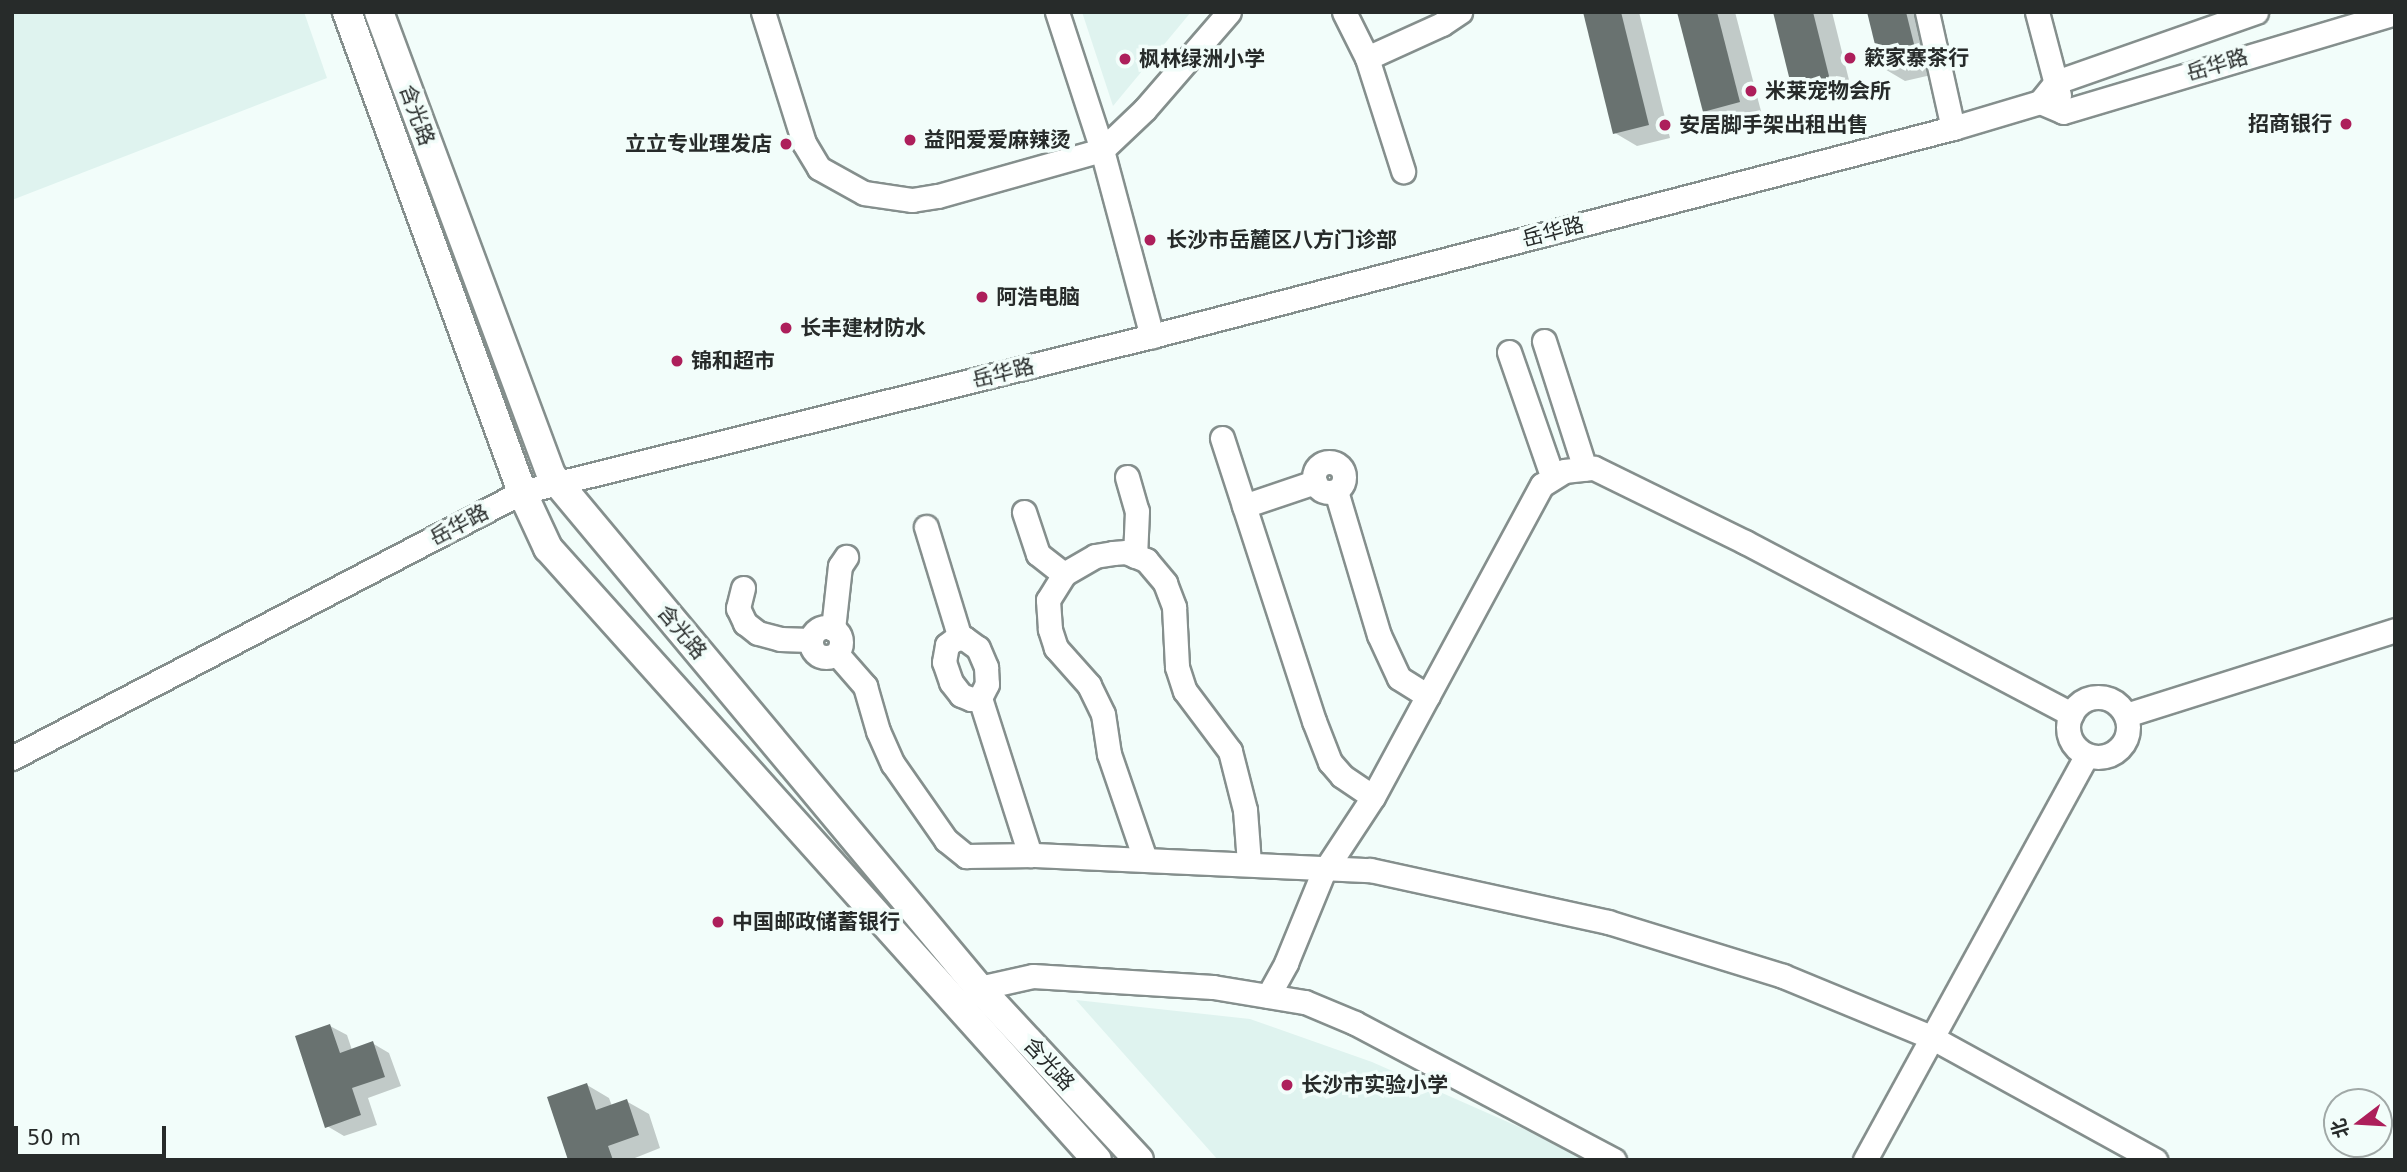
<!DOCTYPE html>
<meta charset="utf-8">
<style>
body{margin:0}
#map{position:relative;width:2407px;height:1172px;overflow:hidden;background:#f2fdfa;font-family:"DejaVu Sans","Noto Sans SC",sans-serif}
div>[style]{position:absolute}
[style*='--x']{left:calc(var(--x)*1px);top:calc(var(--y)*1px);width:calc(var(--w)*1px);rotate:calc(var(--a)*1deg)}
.built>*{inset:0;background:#dff3ef}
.shadow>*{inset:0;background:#0003}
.building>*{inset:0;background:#697270}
.roads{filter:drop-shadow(2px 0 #858f8d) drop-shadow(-2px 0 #858f8d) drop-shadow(0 2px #858f8d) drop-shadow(0 -2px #858f8d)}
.minor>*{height:23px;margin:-11.5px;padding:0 11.5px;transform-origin:11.5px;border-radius:11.5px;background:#fff}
.minor>.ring{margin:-11.5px;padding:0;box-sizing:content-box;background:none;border:23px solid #fff;border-radius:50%}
.major>*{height:28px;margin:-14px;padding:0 14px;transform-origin:14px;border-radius:14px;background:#fff}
.dots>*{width:19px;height:19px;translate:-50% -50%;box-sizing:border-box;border:4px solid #f2fdfa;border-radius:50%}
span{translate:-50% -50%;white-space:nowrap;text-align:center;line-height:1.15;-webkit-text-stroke:7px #f2fdfa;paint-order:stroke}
.poi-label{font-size:21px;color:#272b2a;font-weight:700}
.left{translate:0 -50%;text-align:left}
.right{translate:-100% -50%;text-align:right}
.street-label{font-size:21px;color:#272b2a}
.frame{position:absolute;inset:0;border:14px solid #272b2a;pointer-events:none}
.north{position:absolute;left:2323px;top:1088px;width:70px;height:70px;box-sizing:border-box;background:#f2fdfa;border:2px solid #a1a9a7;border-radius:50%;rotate:253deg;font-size:19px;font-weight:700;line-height:28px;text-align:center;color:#272b2a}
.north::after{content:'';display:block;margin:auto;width:24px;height:32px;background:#ad1f5b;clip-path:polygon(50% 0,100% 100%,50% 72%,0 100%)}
.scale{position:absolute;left:14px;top:1126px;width:152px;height:32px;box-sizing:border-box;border:4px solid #272b2a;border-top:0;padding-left:9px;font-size:21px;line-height:24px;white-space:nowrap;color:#272b2a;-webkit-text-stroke:5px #f2fdfa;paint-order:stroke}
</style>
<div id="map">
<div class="built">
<div style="clip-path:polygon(12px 12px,304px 12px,327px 78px,12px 200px)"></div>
<div style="clip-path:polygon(1082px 12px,1191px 12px,1113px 106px)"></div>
<div style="clip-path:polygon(1076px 1000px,1250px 1019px,1372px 1062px,1594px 1160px,1218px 1160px)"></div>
</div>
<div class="shadow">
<div style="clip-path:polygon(1585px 12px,1639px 12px,1670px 138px,1637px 146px,1615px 133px)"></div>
<div style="clip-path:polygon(1679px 12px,1735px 12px,1762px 115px,1727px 124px,1704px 111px)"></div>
<div style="clip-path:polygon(1775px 12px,1832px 12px,1852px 92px,1816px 101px,1794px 88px)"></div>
<div style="clip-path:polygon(1869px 12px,1925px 12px,1940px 73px,1905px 81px,1883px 68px)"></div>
<div style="clip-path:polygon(330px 1026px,347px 1035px,352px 1050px,372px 1043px,389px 1053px,401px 1086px,368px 1098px,377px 1125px,344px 1136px,327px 1126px)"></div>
<div style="clip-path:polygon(587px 1085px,609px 1098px,612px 1106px,626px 1101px,649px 1114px,660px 1148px,630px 1160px,570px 1160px)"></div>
</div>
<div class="building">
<div style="clip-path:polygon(1583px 12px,1621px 12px,1649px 125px,1613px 134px)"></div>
<div style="clip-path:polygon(1677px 12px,1717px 12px,1740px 102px,1703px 112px)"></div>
<div style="clip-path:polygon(1773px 12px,1813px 12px,1830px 80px,1792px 89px)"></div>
<div style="clip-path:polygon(1867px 12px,1906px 12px,1918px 60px,1881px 69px)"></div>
<div style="clip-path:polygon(330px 1024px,340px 1053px,373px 1041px,385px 1077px,352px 1088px,361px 1115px,325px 1128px,295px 1036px)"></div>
<div style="clip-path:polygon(587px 1083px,596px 1110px,627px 1099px,639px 1135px,608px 1146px,613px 1160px,568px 1160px,547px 1097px)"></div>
</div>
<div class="roads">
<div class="minor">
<div style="--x:763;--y:12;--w:137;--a:72.6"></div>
<div style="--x:804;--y:143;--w:29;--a:59"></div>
<div style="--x:819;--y:168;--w:51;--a:29.1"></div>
<div style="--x:864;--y:193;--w:49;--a:8.3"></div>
<div style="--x:912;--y:200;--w:26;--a:-9"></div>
<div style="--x:938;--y:196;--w:170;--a:-15.7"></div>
<div style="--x:1102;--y:150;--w:59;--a:-43.6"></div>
<div style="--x:1145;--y:109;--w:128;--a:-49.1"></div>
<div style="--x:1057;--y:12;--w:145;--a:71.9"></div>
<div style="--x:1102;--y:150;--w:193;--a:75"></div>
<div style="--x:1344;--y:12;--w:51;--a:63.4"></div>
<div style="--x:1367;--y:58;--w:119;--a:72.3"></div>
<div style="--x:1927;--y:12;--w:119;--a:77.4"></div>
<div style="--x:2037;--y:12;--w:86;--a:75.2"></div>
<div style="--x:1367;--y:58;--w:82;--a:-24.4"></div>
<div style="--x:1442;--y:24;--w:22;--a:-34"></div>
<div style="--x:2040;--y:102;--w:25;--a:23"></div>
<div style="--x:2063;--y:112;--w:346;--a:-16.6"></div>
<div style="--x:1544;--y:341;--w:134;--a:72.2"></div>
<div style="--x:1509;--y:352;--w:133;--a:70.8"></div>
<div style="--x:1222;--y:438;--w:298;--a:72"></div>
<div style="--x:1314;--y:721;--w:44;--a:68.7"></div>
<div style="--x:1330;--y:762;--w:18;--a:49"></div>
<div style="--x:1342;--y:776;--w:37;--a:34"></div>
<div class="ring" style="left:1314px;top:462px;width:7px;height:7px"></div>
<div style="--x:1127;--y:477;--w:35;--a:74"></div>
<div style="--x:1137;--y:511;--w:45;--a:92.5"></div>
<div style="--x:1336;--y:491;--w:150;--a:73.4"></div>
<div style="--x:1379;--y:635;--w:47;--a:65.1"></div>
<div style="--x:1399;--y:678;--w:34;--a:32"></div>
<div style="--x:1244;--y:506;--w:75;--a:-18.7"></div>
<div style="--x:1024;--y:512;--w:44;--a:71.6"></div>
<div style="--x:1038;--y:554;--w:33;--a:38"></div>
<div style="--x:926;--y:527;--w:116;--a:73"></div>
<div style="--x:743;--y:588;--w:21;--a:104"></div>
<div style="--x:738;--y:608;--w:17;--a:65"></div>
<div style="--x:745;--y:623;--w:16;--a:38"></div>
<div style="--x:758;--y:633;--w:23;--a:15"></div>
<div style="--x:780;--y:639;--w:30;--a:2"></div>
<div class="ring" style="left:811px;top:627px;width:7px;height:7px"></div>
<div style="--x:833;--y:629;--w:63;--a:-83.7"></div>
<div style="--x:840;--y:566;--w:11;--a:-56"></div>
<div style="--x:837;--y:654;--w:43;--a:48.8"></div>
<div style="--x:865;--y:686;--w:47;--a:73.9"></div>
<div style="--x:878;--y:731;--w:36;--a:66"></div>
<div style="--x:893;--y:764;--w:93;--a:55.1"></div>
<div style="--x:946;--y:840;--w:26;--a:39"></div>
<div style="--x:966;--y:856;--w:69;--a:-0.8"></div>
<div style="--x:1035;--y:855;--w:335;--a:2.6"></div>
<div style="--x:1370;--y:870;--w:244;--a:12.3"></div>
<div style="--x:1608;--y:922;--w:183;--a:17.1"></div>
<div style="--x:1783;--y:976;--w:160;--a:22.4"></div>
<div style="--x:1931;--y:1037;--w:256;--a:28.8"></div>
<div class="ring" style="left:2068px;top:697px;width:37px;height:37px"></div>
<div style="--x:980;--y:698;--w:9;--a:174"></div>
<div style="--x:971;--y:699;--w:11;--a:-158"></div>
<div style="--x:961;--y:695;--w:16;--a:-128"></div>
<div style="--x:951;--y:682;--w:21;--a:-109"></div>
<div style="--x:944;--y:662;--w:17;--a:-80"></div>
<div style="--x:947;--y:645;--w:10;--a:-37"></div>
<div style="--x:955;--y:639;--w:9;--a:-6"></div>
<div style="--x:964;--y:638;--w:17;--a:36"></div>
<div style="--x:978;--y:648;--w:21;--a:67"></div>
<div style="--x:986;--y:667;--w:17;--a:87"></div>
<div style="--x:987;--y:684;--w:16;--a:117"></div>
<div style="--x:980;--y:698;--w:165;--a:72.3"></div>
<div style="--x:2126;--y:715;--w:282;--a:-17.5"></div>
<div style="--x:12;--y:758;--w:575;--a:-27.55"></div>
<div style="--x:522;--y:492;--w:649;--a:-13.91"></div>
<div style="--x:1152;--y:336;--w:828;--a:-14.56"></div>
<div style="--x:1953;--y:128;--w:91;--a:-16.6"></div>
<div style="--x:2040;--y:102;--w:26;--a:-51"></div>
<div style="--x:2056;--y:82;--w:212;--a:-19.3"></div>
<div style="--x:1145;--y:859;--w:111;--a:-108.9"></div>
<div style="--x:1109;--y:754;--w:40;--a:-98.5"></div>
<div style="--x:1103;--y:714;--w:32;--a:-116"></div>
<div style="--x:1089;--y:685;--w:50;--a:-131.7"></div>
<div style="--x:1056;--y:648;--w:20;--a:-108"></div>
<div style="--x:1050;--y:629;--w:29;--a:-94"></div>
<div style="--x:1048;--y:600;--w:31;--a:-58"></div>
<div style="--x:1064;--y:574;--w:36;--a:-30"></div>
<div style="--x:1095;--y:556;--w:18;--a:-9"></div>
<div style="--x:1113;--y:553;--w:13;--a:-4"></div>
<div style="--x:1126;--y:552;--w:22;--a:22"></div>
<div style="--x:1146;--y:560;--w:30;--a:50"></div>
<div style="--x:1165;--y:583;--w:26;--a:69"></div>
<div style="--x:1174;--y:607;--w:60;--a:87.1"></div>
<div style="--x:1177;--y:667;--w:25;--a:72"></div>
<div style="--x:1185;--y:691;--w:75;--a:53.1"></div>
<div style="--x:1230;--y:751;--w:61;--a:75.7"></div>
<div style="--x:1245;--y:810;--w:53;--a:85.7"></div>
<div style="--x:979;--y:988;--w:55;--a:-12.5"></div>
<div style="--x:1033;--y:976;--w:180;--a:3.5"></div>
<div style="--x:1213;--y:987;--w:93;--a:9.3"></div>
<div style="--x:1305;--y:1002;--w:54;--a:22.8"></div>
<div style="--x:1355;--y:1023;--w:293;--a:27.9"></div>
<div style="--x:1268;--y:996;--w:38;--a:-61"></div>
<div style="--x:1286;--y:963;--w:97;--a:-67.7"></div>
<div style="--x:1323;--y:873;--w:91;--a:-56.7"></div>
<div style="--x:1373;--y:797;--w:355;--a:-61.6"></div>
<div style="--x:1542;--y:485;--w:26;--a:-32"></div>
<div style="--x:1564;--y:471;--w:30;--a:-6"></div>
<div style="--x:1594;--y:468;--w:168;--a:26.1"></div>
<div style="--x:1745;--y:542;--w:369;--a:27.8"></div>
<div style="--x:1865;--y:1160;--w:460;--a:-61.3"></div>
</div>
<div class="major">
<div style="--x:347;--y:12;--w:511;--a:69.97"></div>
<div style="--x:522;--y:492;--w:62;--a:65.1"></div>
<div style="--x:548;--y:548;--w:822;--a:48.11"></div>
<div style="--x:379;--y:12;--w:495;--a:69.6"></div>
<div style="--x:552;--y:476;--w:667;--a:50.17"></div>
<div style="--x:979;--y:988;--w:235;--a:47.1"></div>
</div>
</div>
<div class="dots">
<div style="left:1850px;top:58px;background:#ad1f5b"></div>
<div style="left:1125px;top:59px;background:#ad1f5b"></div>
<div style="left:1751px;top:91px;background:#ad1f5b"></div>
<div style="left:2346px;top:124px;background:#ad1f5b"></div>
<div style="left:1665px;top:125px;background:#ad1f5b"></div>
<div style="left:910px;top:140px;background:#ad1f5b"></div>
<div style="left:786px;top:144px;background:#ad1f5b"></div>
<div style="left:1150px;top:240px;background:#ad1f5b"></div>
<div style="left:982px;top:297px;background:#ad1f5b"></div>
<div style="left:786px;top:328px;background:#ad1f5b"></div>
<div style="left:677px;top:361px;background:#ad1f5b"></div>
<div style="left:718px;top:922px;background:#ad1f5b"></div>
<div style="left:1287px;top:1085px;background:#ad1f5b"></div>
</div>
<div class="poi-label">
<span class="left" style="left:1864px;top:58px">簌家寨茶行</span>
<span class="left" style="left:1139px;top:59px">枫林绿洲小学</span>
<span class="left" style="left:1765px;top:91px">米莱宠物会所</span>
<span class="right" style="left:2332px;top:124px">招商银行</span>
<span class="left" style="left:1679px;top:125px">安居脚手架出租出售</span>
<span class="left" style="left:924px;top:140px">益阳爱爱麻辣烫</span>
<span class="right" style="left:772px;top:144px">立立专业理发店</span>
<span class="left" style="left:1166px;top:240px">长沙市岳麓区八方门诊部</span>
<span class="left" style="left:996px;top:297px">阿浩电脑</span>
<span class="left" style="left:800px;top:328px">长丰建材防水</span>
<span class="left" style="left:691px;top:361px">锦和超市</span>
<span class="left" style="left:732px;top:922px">中国邮政储蓄银行</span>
<span class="left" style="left:1301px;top:1085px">长沙市实验小学</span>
</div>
<div class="street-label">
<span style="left:2217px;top:65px;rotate:-17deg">岳华路</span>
<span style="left:417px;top:115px;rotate:70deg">含光路</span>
<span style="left:1553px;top:232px;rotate:-15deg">岳华路</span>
<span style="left:1003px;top:373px;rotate:-14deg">岳华路</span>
<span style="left:459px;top:525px;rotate:-28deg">岳华路</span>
<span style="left:682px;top:632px;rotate:50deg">含光路</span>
<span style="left:1049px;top:1064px;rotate:47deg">含光路</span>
</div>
<div class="frame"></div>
<div class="north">北</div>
<div class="scale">50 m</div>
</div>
